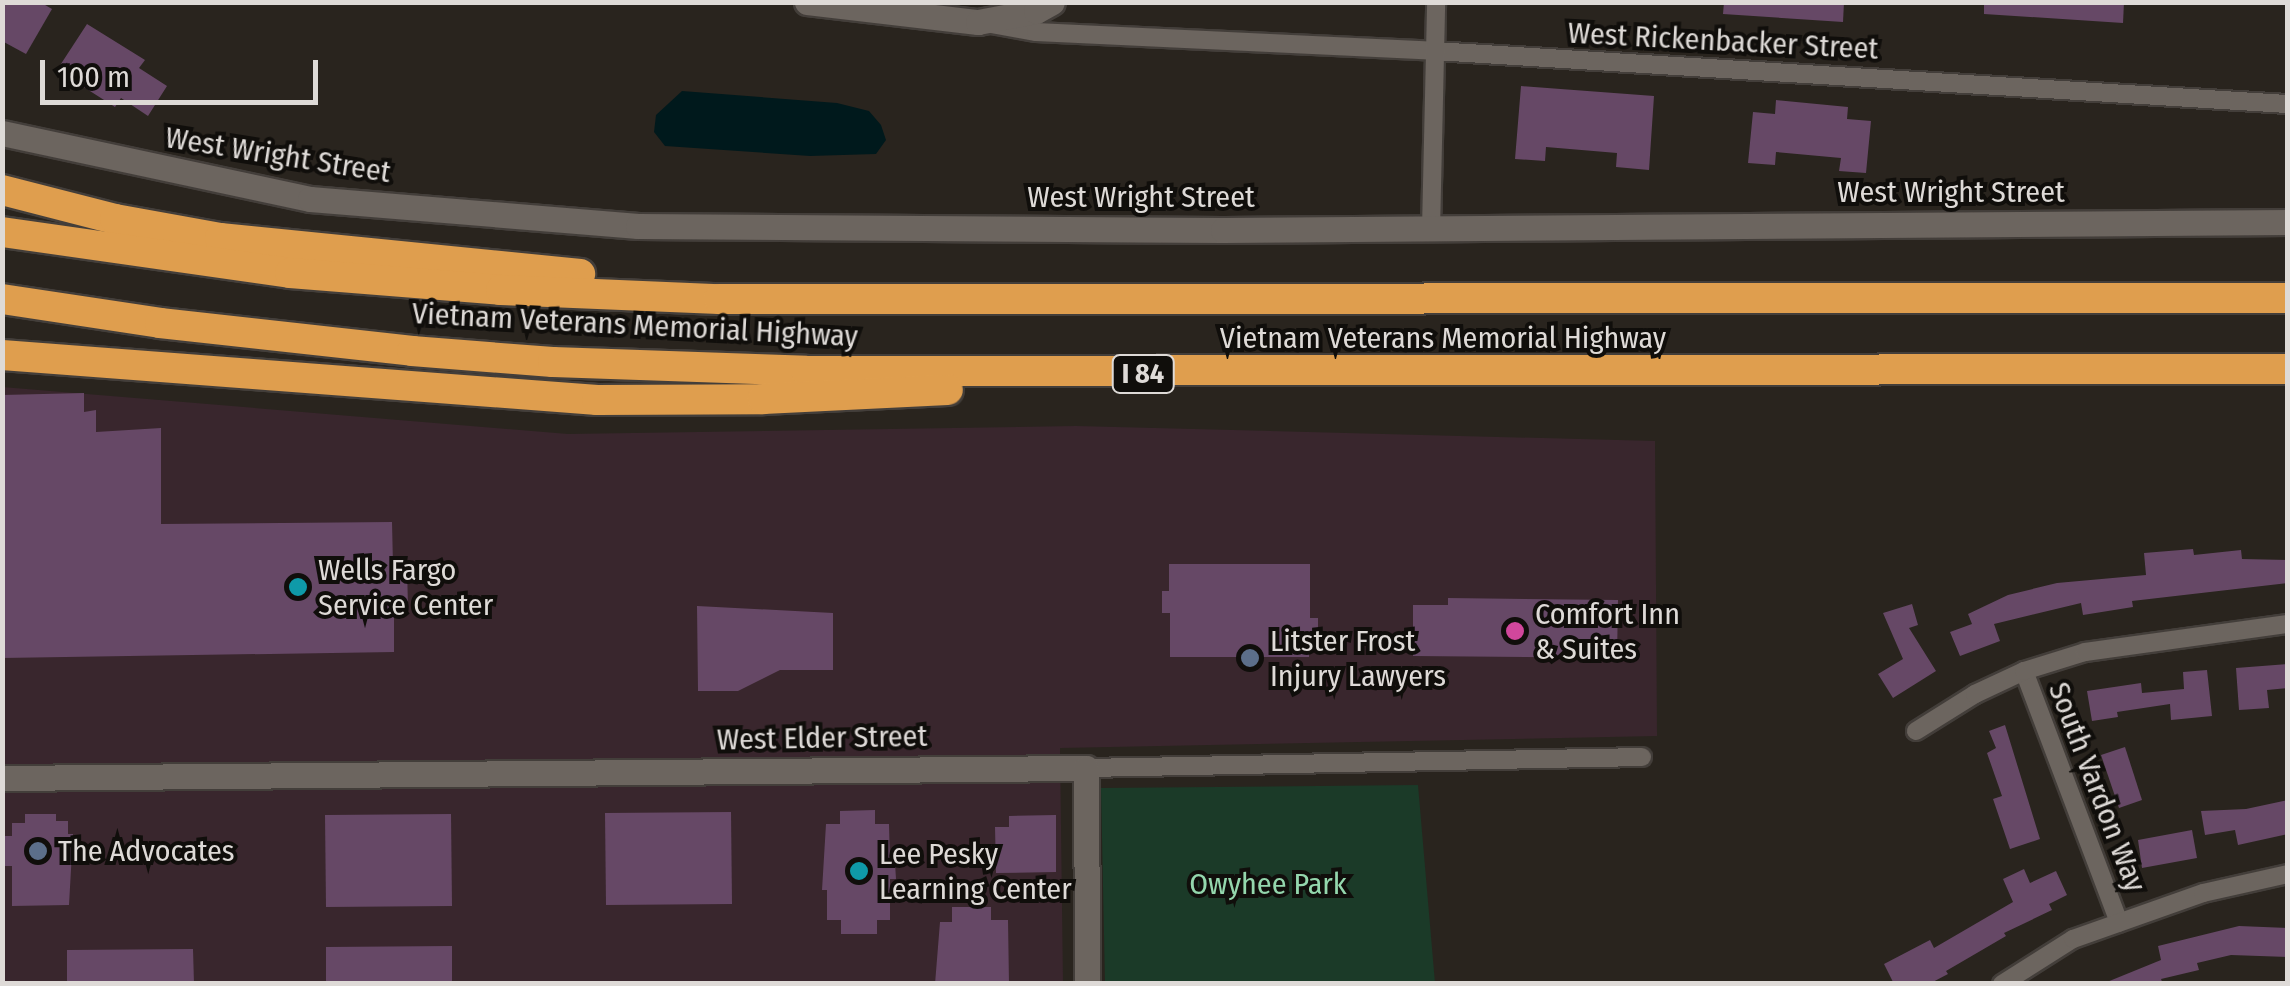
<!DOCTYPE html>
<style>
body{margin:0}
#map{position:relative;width:2290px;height:986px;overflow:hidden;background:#29241e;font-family:"Fira Sans Condensed",sans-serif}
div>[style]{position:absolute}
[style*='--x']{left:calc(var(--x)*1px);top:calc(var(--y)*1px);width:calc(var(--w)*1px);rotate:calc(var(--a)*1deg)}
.commercial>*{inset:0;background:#39262d}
.green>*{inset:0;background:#1b3a28}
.water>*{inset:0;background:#00191c}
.building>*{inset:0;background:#664866}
.roads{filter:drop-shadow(2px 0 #433e3a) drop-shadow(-2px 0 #433e3a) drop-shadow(0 2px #433e3a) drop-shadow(0 -2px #433e3a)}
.street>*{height:18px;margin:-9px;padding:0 9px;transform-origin:9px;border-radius:9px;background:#6c655f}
.secondary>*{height:25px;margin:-12.5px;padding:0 12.5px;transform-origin:12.5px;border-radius:12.5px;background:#6c655f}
.highway>*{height:30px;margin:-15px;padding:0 15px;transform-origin:15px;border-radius:15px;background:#df9e4e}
.dots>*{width:28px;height:28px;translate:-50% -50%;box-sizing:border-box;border:5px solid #100e0b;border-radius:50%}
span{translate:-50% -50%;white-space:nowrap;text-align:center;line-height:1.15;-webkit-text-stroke:8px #100e0b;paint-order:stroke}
.shield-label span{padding:2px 8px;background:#100e0b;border:2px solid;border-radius:8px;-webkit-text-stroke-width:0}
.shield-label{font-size:28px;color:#dedad7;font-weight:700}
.street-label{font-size:30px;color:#dedad7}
.poi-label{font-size:30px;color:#dedad7}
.left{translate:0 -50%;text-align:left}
.park-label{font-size:30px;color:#94d7ad}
.frame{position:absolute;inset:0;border:5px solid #dedad7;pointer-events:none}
.scale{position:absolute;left:40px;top:60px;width:278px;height:45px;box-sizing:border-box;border:5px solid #dedad7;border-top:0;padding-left:12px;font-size:30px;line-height:35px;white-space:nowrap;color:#dedad7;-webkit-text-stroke:8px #100e0b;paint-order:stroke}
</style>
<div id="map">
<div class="commercial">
<div style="clip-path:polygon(2px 387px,568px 434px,1076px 426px,1655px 441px,1657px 736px,1060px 748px,1063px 983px,3px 983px)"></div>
</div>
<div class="green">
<div style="clip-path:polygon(1418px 785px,1435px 983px,1105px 983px,1101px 788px)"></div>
</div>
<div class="water">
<div style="clip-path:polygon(682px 91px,837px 103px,869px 111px,881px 125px,886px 140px,876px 154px,810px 156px,665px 146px,654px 132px,656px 115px)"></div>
</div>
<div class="building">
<div style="clip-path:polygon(2px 2px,40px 2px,52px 9px,26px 54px,2px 41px)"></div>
<div style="clip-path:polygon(1724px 2px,1844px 2px,1843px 22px,1723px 14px)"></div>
<div style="clip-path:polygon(1984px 2px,2124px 2px,2123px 23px,1984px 14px)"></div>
<div style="clip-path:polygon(87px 24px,145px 60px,139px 68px,167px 86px,148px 116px,121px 98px,115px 107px,57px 70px)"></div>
<div style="clip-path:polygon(1521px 86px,1654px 96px,1649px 170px,1616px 167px,1617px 153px,1546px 147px,1545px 161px,1515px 159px)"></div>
<div style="clip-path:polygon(1776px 100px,1848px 107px,1847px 119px,1871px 121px,1866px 173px,1839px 171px,1841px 158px,1776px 152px,1775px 165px,1748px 163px,1753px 112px,1775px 114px)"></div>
<div style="clip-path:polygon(84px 393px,84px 412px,96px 410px,96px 432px,161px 428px,161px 524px,392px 522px,393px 565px,407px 565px,408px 608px,394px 608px,394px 652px,2px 658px,2px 395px)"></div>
<div style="clip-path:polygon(2193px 549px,2194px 555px,2241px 550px,2242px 559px,2288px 560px,2288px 583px,2132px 601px,2133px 607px,2083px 615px,2081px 603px,1994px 624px,2000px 641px,1960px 656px,1950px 632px,1972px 624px,1968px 614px,2008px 595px,2057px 583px,2146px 575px,2144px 553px)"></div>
<div style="clip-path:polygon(1169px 564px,1310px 564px,1310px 618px,1318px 618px,1318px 639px,1309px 639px,1309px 657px,1170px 657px,1170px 613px,1162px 613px,1162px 591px,1169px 591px)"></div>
<div style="clip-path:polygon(1448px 598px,1618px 600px,1617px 658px,1413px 656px,1413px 605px,1448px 605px)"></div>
<div style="clip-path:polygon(1912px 604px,1918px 625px,1909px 628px,1936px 671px,1893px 698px,1878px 674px,1903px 659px,1883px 613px)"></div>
<div style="clip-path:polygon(697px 606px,833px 613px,833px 670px,780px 670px,738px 691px,698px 691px)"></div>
<div style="clip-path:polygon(2288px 664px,2288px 688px,2267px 690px,2269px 708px,2239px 710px,2236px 668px)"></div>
<div style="clip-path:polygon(2207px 670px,2212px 716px,2171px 720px,2170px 704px,2117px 712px,2118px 717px,2092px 721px,2087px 691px,2141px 683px,2142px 693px,2184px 689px,2183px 672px)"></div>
<div style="clip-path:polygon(2005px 725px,2040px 839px,2010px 849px,1993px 799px,2002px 796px,1987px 753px,1996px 748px,1989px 731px)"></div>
<div style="clip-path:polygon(2125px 747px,2142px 800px,2119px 808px,2101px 755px)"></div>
<div style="clip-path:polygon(2288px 800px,2288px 834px,2238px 845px,2235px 830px,2205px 835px,2201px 811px,2246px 809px)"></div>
<div style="clip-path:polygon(875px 810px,875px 824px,889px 824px,890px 863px,895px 863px,896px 879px,890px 879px,890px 920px,877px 920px,877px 934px,841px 934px,841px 920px,827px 920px,827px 890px,822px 890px,826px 824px,840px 824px,840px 811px)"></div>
<div style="clip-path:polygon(731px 812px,732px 904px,606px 905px,605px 813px)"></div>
<div style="clip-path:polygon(25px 814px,56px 814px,56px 821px,68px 821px,68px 834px,73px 834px,69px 905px,12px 906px,12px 866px,4px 866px,3px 836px,12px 836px,12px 823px,25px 823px)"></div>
<div style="clip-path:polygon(451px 814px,452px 906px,326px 907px,325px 815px)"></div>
<div style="clip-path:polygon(1056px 815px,1056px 872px,996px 873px,995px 827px,1009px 827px,1009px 816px)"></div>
<div style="clip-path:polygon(2192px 830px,2197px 858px,2142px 868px,2138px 840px)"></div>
<div style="clip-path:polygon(2024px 869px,2030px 883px,2056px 871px,2067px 895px,2049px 904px,2052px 910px,2004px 933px,2006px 936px,1946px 971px,1948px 974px,1929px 984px,1894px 984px,1884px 964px,1930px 940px,1934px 948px,2013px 902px,2003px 879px)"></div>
<div style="clip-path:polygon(952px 907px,991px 907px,991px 920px,1008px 920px,1009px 984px,935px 984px,940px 922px,952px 922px)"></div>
<div style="clip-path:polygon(2239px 926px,2288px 928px,2288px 957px,2231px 955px,2197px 963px,2199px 970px,2161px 979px,2163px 984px,2102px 984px,2161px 960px,2158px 946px)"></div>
<div style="clip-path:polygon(452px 946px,452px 984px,326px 984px,326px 947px)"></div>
<div style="clip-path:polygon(193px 949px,194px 984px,67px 984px,67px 950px)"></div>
</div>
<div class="roads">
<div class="street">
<div style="--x:991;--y:24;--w:46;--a:10.1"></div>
<div style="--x:1036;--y:32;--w:399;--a:2.7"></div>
<div style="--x:1435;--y:51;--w:855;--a:3.56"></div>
<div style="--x:1431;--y:230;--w:228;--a:-88.7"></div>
<div style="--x:2024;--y:671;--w:269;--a:69.3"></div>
<div style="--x:1916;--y:731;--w:70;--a:-32.1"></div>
<div style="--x:1975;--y:694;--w:54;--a:-25.1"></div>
<div style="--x:2024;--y:671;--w:64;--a:-17.3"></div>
<div style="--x:2085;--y:652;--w:205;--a:-7.9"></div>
<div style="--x:1086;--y:768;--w:556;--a:-1.13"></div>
<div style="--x:2002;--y:984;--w:84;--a:-32.4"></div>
<div style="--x:2073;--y:939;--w:138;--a:-19.5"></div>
<div style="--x:2203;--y:893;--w:87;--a:-12.6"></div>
</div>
<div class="secondary">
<div style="--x:807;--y:2;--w:172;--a:6.7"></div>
<div style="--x:978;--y:22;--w:59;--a:-10.7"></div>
<div style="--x:1036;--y:11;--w:18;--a:-29"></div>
<div style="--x:2;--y:133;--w:315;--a:12.1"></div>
<div style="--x:310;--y:199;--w:329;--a:4.7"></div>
<div style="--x:638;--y:226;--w:585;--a:0.39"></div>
<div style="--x:1223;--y:230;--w:1065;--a:-0.43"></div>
<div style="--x:2;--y:778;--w:1084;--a:-0.53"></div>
<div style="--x:1086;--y:768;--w:216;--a:89.7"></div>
</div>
<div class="highway">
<div style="--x:2;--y:190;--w:117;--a:14.4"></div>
<div style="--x:115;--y:219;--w:107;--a:10.3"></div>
<div style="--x:220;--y:238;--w:362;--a:5.7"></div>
<div style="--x:2;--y:232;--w:291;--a:8.1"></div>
<div style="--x:290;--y:273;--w:212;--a:4.6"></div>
<div style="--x:501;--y:290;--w:218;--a:2.4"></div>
<div style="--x:719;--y:299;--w:1569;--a:-0.04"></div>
<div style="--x:2;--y:299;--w:160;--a:8.6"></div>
<div style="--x:160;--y:323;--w:254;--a:6.3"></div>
<div style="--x:412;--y:351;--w:141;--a:4.5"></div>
<div style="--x:553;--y:362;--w:253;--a:2"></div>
<div style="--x:806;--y:371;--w:1482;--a:-0.08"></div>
<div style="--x:2;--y:355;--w:597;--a:4.33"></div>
<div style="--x:597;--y:400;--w:166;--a:-0.3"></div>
<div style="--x:763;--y:399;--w:185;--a:-2.8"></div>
</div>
</div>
<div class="dots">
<div style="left:298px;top:587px;background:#0f9aa8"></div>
<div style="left:1515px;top:631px;background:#d1479c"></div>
<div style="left:1250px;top:658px;background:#5c6f8a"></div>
<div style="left:38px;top:851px;background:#5c6f8a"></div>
<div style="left:859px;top:871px;background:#0f9aa8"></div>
</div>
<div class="shield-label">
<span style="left:1143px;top:374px">I 84</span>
</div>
<div class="street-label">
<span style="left:1723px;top:41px;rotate:3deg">West Rickenbacker Street</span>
<span style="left:278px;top:155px;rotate:9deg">West Wright Street</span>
<span style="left:1951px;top:192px">West Wright Street</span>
<span style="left:1141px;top:197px">West Wright Street</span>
<span style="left:635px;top:325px;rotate:3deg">Vietnam Veterans Memorial Highway</span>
<span style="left:1443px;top:338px">Vietnam Veterans Memorial Highway</span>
<span style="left:822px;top:738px;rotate:-1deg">West Elder Street</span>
<span style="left:2097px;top:787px;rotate:69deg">South Vardon Way</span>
</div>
<div class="poi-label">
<span class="left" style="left:318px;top:587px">Wells Fargo<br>Service Center</span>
<span class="left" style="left:1535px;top:631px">Comfort Inn<br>&amp; Suites</span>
<span class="left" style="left:1270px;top:658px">Litster Frost<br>Injury Lawyers</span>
<span class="left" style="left:58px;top:851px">The Advocates</span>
<span class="left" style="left:879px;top:871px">Lee Pesky<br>Learning Center</span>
</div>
<div class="park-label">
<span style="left:1268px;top:884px">Owyhee Park</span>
</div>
<div class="frame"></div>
<div class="scale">100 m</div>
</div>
